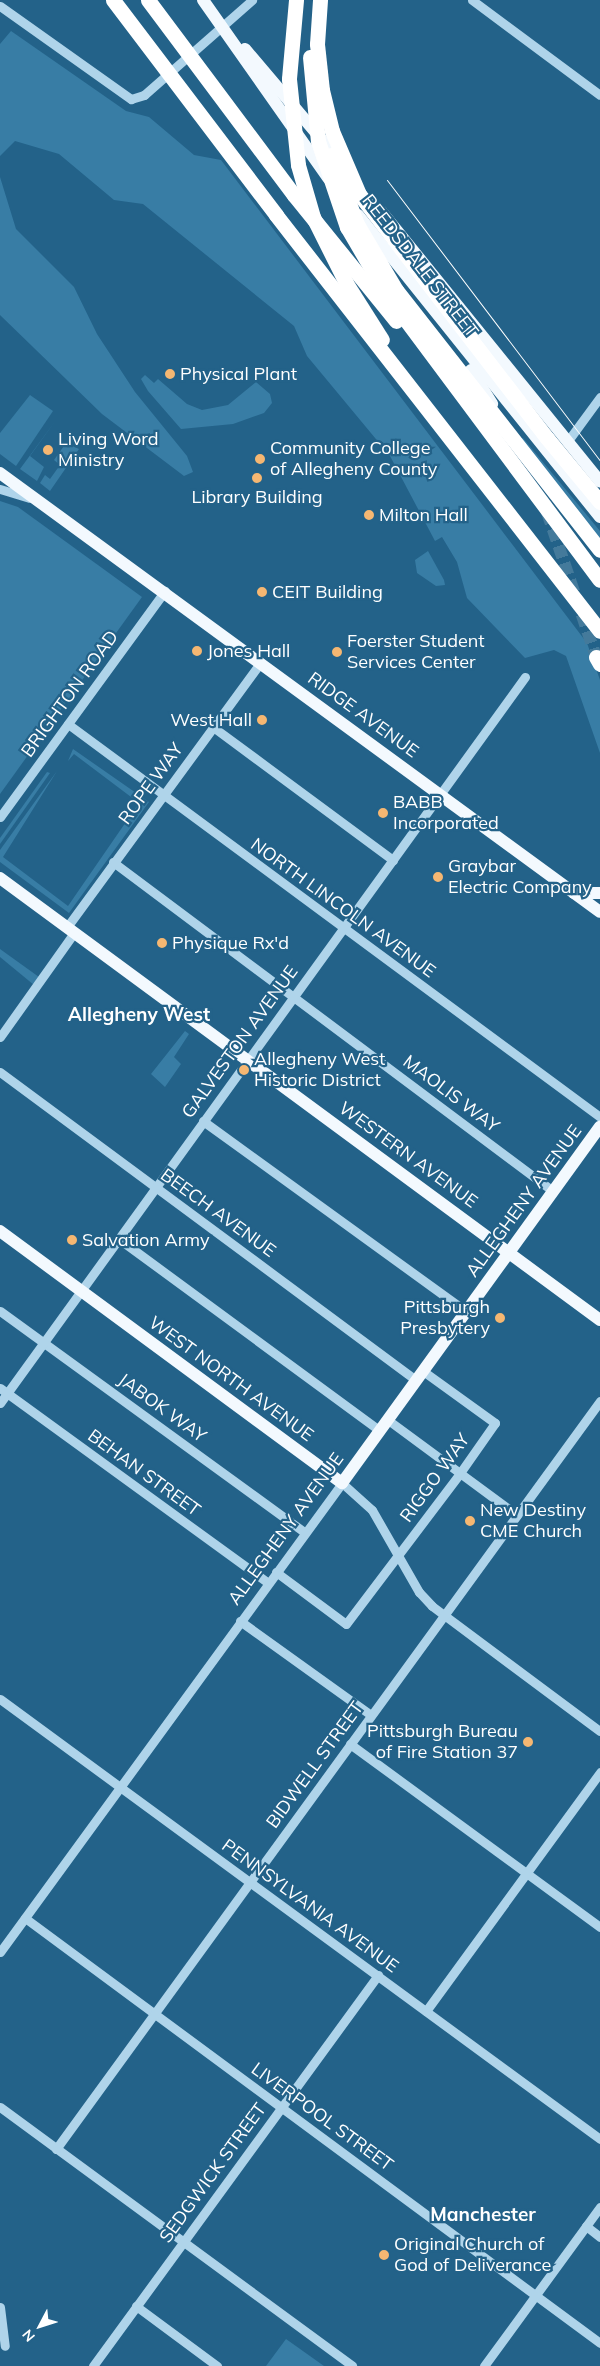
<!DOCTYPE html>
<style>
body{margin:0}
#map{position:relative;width:600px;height:2366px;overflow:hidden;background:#236289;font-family:Mulish,sans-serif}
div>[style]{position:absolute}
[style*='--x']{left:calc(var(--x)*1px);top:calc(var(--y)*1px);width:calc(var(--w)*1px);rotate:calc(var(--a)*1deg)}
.green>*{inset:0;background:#387da5}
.major-tunnel>*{height:12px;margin-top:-6px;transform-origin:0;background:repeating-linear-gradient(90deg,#447a9b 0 12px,transparent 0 18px)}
.minor>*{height:9px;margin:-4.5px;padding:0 4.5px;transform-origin:4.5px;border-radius:4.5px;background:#afd4ea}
.major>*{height:12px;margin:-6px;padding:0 6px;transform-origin:6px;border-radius:6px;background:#f3f9fe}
.highway>*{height:15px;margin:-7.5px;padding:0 7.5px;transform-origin:7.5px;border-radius:7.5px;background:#fff}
.tram>*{height:1px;margin:-0.5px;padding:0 0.5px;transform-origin:0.5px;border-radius:0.5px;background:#fff}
.highway-bridge>*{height:15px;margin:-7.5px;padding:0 7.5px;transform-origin:7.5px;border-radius:7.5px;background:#fff}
.dots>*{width:14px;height:14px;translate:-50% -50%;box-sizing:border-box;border:2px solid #236289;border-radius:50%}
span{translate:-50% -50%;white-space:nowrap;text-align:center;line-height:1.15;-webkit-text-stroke:4.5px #236289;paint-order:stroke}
.street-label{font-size:18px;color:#fff}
.poi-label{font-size:18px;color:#fff}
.left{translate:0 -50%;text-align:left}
.right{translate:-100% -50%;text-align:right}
.neighbourhood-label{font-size:19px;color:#fff;font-weight:700}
.north{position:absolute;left:15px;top:2301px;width:50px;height:50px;-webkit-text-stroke:4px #236289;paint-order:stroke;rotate:230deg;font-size:14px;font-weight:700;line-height:20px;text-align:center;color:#fff}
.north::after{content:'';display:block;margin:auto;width:18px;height:22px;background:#fff;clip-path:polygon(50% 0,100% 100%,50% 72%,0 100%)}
</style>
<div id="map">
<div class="green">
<div style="clip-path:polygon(11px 31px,126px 111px,149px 117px,194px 155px,221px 160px,587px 643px,600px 680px,600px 753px,566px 656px,554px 650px,525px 658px,467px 598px,457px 562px,442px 537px,435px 541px,390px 456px,307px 356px,294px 326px,143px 204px,114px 200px,59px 154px,15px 141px,0 156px,0 44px)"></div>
<div style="clip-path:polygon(0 177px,16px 229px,74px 287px,97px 334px,135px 392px,187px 456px,193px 472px,184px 476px,102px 414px,0 315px)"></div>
<div style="clip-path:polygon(145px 375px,154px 383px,158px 379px,187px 404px,202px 410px,228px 405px,256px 382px,270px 394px,272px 403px,264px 413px,233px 424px,181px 429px,148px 391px,141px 379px)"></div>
<div style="clip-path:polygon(30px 395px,53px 411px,16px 466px,0 454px,0 433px)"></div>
<div style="clip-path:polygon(56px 420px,30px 456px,44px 467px,37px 481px,20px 469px)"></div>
<div style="clip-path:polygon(523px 438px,600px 531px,600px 541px,517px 441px)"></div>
<div style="clip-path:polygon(66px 443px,79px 449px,50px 491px,40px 483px,45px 475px,50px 479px,60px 465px,54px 460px)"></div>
<div style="clip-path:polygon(0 501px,18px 507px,142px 597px,0 794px)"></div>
<div style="clip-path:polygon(428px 551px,444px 580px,445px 585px,436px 586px,417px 573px,415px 560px)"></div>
<div style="clip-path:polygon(73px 749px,149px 802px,69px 913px,0 862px,0 850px,57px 771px,3px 857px,68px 906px,139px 803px,74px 754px,68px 761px)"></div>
<div style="clip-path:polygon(47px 772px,50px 773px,0 844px,0 838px)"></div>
<div style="clip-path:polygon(0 949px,39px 977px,34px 985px,0 957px)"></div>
<div style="clip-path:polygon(185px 1031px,189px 1034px,174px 1057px,181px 1064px,165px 1087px,151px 1074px)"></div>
<div style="clip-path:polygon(286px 2339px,324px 2366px,266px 2366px)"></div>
</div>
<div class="major-tunnel">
<div style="--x:547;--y:512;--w:153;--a:71.3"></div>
</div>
<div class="minor">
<div style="--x:472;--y:0;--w:159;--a:36.6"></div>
<div style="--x:0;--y:6;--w:161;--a:35.4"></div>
<div style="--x:131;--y:99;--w:14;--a:-17"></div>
<div style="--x:144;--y:95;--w:144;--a:-41.3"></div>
<div style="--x:567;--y:442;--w:56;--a:-53.7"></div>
<div style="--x:0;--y:489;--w:30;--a:17"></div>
<div style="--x:68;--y:724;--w:661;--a:36.45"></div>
<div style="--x:213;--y:727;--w:224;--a:36.5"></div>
<div style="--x:0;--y:817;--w:280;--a:-53.9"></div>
<div style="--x:113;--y:862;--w:549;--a:36.79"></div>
<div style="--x:67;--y:927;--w:328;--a:-53.8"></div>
<div style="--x:0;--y:1037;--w:128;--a:-54.6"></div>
<div style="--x:0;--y:1072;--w:518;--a:36.52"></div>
<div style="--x:203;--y:1121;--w:324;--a:35.9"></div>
<div style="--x:119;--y:1239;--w:324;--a:36.3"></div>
<div style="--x:0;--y:1311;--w:377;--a:36"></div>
<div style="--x:0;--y:1388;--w:331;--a:36"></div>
<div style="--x:0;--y:1403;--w:896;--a:-54.13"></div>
<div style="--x:388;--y:1420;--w:160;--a:36.4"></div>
<div style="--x:276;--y:1572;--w:87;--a:36.6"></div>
<div style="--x:346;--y:1624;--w:189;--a:-52.9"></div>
<div style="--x:460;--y:1473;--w:61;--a:-55"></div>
<div style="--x:495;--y:1423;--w:89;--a:-144.2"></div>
<div style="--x:240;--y:1621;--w:161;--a:35.7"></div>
<div style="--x:0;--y:1699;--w:744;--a:36.25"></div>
<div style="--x:350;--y:1744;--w:310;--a:36.2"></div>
<div style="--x:25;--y:1918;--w:715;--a:36.47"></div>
<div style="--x:0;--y:1952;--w:580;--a:-53.9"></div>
<div style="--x:342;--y:1483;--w:40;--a:42"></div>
<div style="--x:372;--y:1510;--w:95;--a:60.2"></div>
<div style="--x:419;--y:1592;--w:19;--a:47"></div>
<div style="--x:432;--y:1606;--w:209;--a:36.7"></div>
<div style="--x:426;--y:2011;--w:296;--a:-53.9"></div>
<div style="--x:0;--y:2107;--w:437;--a:36.3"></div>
<div style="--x:56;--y:2149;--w:925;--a:-53.97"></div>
<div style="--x:586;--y:2226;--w:18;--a:38"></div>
<div style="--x:136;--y:2306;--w:101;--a:36.5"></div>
<div style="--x:0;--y:2307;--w:39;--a:83"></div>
<div style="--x:93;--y:2366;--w:484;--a:-53.9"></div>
<div style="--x:484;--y:2366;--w:197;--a:-53.9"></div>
</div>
<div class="major">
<div style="--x:203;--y:0;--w:218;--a:54.9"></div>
<div style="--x:245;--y:49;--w:147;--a:49.7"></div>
<div style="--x:381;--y:211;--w:348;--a:51"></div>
<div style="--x:358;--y:215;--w:387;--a:51.3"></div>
<div style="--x:471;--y:370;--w:40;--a:58"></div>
<div style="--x:0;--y:473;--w:743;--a:36.19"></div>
<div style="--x:0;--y:878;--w:745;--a:36.38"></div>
<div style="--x:574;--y:893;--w:26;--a:0"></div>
<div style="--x:0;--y:1231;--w:425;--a:36.4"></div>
<div style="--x:342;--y:1483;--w:440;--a:-54.1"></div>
</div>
<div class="highway">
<div style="--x:294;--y:195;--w:162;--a:51"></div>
<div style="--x:276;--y:215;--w:527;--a:52.09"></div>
<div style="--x:347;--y:227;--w:75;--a:59.7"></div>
<div style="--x:385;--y:292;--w:359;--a:53.3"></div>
<div style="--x:346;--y:283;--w:67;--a:57.7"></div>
<div style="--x:396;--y:290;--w:330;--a:51.9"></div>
<div style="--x:547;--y:438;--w:83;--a:50.4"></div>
<div style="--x:596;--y:657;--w:8;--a:60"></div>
</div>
<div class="tram">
<div style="--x:387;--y:180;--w:353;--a:52.8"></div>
</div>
<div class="highway-bridge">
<div style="--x:113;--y:0;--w:270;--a:52.8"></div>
<div style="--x:148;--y:0;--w:244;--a:53.2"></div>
<div style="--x:296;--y:0;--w:79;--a:95.1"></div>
<div style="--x:289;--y:79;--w:86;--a:84"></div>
<div style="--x:298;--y:165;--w:54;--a:73.9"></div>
<div style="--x:313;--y:217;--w:74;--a:63.4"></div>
<div style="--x:320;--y:0;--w:44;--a:93.9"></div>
<div style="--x:317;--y:44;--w:46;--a:83.8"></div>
<div style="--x:322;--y:90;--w:42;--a:76.3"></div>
<div style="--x:332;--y:131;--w:69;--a:66.8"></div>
<div style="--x:359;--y:194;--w:308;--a:52.4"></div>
<div style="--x:310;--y:57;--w:84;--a:84.6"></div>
<div style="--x:318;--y:141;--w:91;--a:71.4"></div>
<div style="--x:331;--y:155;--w:74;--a:69.4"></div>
<div style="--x:357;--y:224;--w:77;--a:59.4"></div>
</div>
<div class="dots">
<div style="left:170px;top:374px;background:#f5b772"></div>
<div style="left:48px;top:450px;background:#f5b772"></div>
<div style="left:260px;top:459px;background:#f5b772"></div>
<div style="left:257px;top:478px;background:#f5b772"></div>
<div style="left:369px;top:515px;background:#f5b772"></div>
<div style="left:262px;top:592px;background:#f5b772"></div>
<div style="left:197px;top:651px;background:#f5b772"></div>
<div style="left:337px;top:652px;background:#f5b772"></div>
<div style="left:262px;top:720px;background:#f5b772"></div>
<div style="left:383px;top:813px;background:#f5b772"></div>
<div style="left:438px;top:877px;background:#f5b772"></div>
<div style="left:162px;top:943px;background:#f5b772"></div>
<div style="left:244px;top:1070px;background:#f5b772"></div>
<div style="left:72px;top:1240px;background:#f5b772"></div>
<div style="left:500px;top:1318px;background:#f5b772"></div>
<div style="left:470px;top:1521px;background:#f5b772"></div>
<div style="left:528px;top:1742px;background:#f5b772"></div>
<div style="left:384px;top:2255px;background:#f5b772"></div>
</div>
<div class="street-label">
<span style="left:420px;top:266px;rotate:52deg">REEDSDALE STREET</span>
<span style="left:70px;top:694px;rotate:-54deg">BRIGHTON ROAD</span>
<span style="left:363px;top:715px;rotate:36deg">RIDGE AVENUE</span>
<span style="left:151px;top:784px;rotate:-54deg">ROPE WAY</span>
<span style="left:343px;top:908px;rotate:36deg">NORTH LINCOLN AVENUE</span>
<span style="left:240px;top:1042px;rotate:-54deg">GALVESTON AVENUE</span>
<span style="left:451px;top:1094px;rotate:37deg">MAOLIS WAY</span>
<span style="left:408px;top:1155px;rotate:36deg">WESTERN AVENUE</span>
<span style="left:524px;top:1201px;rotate:-54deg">ALLEGHENY AVENUE</span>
<span style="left:218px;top:1213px;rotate:36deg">BEECH AVENUE</span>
<span style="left:231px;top:1379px;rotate:36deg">WEST NORTH AVENUE</span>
<span style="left:162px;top:1408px;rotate:36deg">JABOK WAY</span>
<span style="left:144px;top:1473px;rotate:36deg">BEHAN STREET</span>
<span style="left:435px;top:1478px;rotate:-54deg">RIGGO WAY</span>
<span style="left:286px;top:1529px;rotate:-54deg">ALLEGHENY AVENUE</span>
<span style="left:315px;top:1765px;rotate:-54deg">BIDWELL STREET</span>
<span style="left:310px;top:1906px;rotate:36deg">PENNSYLVANIA AVENUE</span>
<span style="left:322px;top:2117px;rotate:36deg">LIVERPOOL STREET</span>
<span style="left:213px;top:2173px;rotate:-54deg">SEDGWICK STREET</span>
</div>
<div class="poi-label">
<span class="left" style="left:180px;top:374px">Physical Plant</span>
<span class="left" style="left:58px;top:450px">Living Word<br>Ministry</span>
<span class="left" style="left:270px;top:459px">Community College<br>of Allegheny County</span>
<span style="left:257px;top:497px">Library Building</span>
<span class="left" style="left:379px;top:515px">Milton Hall</span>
<span class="left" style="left:272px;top:592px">CEIT Building</span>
<span class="left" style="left:347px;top:652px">Foerster Student<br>Services Center</span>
<span class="left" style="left:207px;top:651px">Jones Hall</span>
<span class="right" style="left:252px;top:720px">West Hall</span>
<span class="left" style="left:393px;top:813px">BABB<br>Incorporated</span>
<span class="left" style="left:448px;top:877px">Graybar<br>Electric Company</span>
<span class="left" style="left:172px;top:943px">Physique Rx'd</span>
<span class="left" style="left:254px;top:1070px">Allegheny West<br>Historic District</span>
<span class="left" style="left:82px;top:1240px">Salvation Army</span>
<span class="right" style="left:490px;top:1318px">Pittsburgh<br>Presbytery</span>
<span class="left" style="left:480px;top:1521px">New Destiny<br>CME Church</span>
<span class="right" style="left:518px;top:1742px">Pittsburgh Bureau<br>of Fire Station 37</span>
<span class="left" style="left:394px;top:2255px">Original Church of<br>God of Deliverance</span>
</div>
<div class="neighbourhood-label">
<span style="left:139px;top:1015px">Allegheny West</span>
<span style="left:483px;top:2215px">Manchester</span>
</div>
<div class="north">N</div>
</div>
